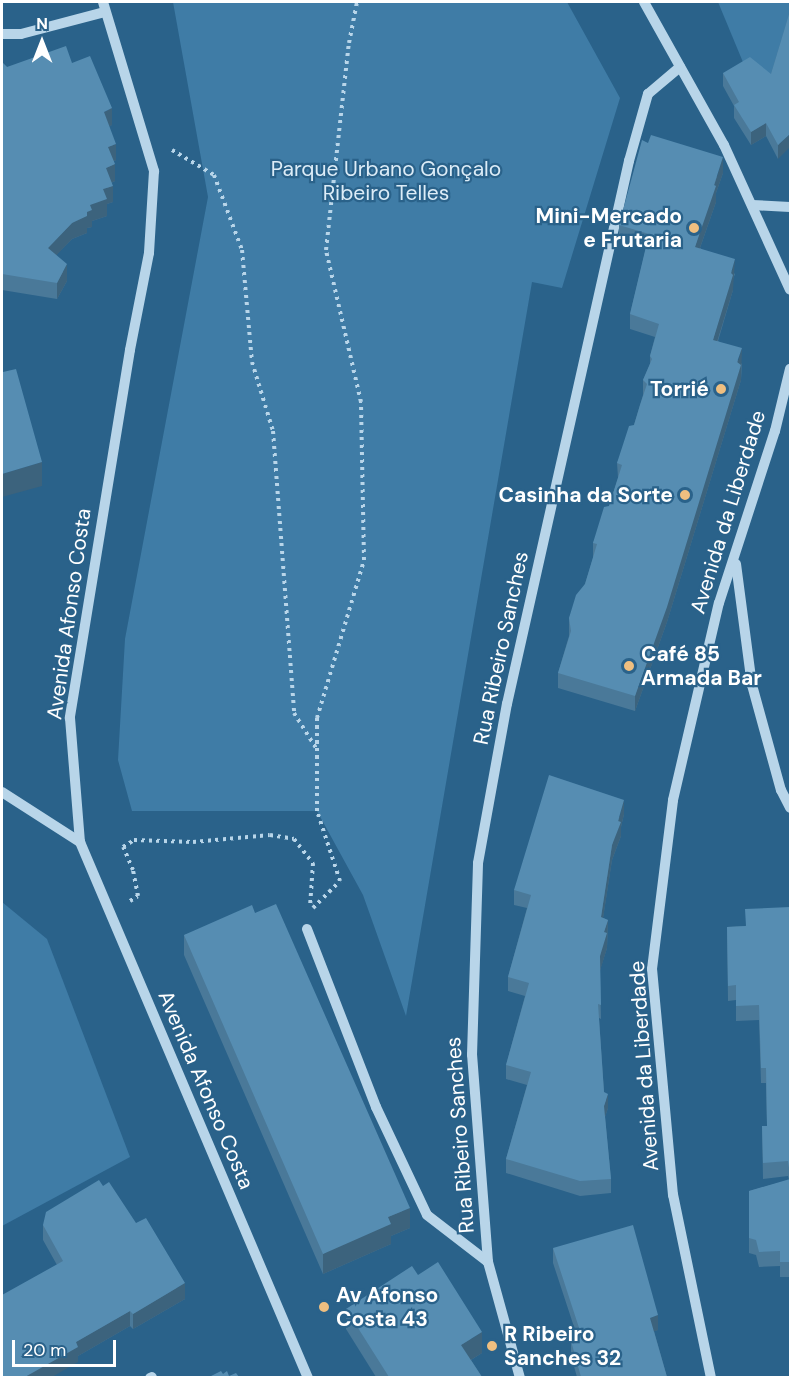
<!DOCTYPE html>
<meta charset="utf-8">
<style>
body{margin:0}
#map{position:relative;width:792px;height:1379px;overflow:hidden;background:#2a628a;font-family:"DM Sans",sans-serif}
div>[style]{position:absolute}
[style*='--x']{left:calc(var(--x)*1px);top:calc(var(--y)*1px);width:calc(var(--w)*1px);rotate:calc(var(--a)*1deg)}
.green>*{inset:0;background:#3f7ca6}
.path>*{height:4px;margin-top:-2px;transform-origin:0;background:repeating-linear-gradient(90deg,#b8d5e9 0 3px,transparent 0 7.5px)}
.minor>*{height:10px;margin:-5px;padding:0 5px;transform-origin:5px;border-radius:5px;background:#b8d5e9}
.wall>*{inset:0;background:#4a7999}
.shaded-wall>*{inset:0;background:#3c637d}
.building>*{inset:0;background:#568db2}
.dots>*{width:16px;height:16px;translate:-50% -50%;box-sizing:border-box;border:3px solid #2a628a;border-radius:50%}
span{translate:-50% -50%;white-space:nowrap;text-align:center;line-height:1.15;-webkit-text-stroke:4.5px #2a628a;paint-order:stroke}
.park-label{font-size:21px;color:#dcecf7}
.poi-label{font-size:21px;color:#fff;font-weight:700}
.right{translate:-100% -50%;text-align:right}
.left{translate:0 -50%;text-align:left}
.street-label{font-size:21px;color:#fff}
.frame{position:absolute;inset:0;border:3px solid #fff;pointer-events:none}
.north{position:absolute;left:12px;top:12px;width:60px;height:60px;-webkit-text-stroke:4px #2a628a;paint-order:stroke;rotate:0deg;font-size:16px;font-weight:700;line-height:24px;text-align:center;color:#fff}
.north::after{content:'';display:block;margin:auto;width:21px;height:27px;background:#fff;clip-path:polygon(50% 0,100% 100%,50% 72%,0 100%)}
.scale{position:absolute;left:12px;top:1340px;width:104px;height:27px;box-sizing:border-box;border:3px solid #fff;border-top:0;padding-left:8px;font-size:18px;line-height:21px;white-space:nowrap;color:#fff;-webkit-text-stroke:4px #2a628a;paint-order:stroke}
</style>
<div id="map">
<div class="green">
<div style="clip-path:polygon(173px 2px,567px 2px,620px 98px,562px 288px,532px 282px,406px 1016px,363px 895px,317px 811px,132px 811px,118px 760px,125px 639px,208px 197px)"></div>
<div style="clip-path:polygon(718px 2px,790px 2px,790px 20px,775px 76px,745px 67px)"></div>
<div style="clip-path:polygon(2px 902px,47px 939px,130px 1157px,2px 1226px)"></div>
</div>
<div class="path">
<div style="--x:172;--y:150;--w:49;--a:30.8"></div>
<div style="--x:214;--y:175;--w:80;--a:69.5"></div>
<div style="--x:242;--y:250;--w:112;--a:84.9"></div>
<div style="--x:252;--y:362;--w:72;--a:73.1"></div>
<div style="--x:273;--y:431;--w:283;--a:85.7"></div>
<div style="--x:294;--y:713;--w:41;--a:57.8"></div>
<div style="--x:130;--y:901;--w:9;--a:-32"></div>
<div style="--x:138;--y:896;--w:26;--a:-101"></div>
<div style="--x:133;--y:870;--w:25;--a:-113"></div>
<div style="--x:123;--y:847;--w:13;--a:-32"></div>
<div style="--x:134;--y:840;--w:59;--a:1.9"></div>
<div style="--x:193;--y:842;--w:77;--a:-5.2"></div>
<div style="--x:270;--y:835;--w:24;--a:9"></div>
<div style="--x:294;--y:839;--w:31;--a:52"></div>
<div style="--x:313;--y:863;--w:44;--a:93.9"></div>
<div style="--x:313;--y:908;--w:38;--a:-45"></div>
<div style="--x:340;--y:881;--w:74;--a:-108.2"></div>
<div style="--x:317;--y:811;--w:93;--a:-90"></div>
<div style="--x:317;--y:718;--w:165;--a:-73.4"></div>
<div style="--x:364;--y:560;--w:158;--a:-91.1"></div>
<div style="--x:361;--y:402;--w:156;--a:-103"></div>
<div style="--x:326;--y:250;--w:208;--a:-83.7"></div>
<div style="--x:349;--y:43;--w:42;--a:-79"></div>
</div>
<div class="minor">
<div style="--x:103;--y:2;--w:177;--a:73.2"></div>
<div style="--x:154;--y:171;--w:82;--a:93.5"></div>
<div style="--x:149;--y:253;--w:99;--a:101.1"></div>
<div style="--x:130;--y:350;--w:373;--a:99.3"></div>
<div style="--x:70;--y:718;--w:124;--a:85.4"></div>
<div style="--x:80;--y:842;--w:582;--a:66.96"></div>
<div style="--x:644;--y:2;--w:164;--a:60.8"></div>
<div style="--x:724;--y:145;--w:159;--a:65.5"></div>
<div style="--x:2;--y:34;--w:19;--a:0"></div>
<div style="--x:21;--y:34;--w:87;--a:-14.7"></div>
<div style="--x:752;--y:205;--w:38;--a:3"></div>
<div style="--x:736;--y:564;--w:122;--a:82.5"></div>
<div style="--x:752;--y:685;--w:109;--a:74.6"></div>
<div style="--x:781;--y:790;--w:20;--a:63"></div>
<div style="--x:2;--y:792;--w:93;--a:32.7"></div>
<div style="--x:307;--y:929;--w:191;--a:68.8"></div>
<div style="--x:376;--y:1107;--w:119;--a:64.7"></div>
<div style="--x:427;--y:1215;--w:77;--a:37.6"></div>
<div style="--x:150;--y:1378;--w:2;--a:-27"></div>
<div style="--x:520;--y:1378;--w:120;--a:-105.4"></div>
<div style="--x:488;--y:1262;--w:208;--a:-94.4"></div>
<div style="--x:472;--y:1055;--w:192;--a:-88.2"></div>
<div style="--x:478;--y:863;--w:162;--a:-79.7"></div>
<div style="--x:507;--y:704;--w:557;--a:-77.34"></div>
<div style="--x:629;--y:161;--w:70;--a:-74.2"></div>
<div style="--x:648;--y:94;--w:42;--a:-40.2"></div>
<div style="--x:711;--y:1378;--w:187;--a:-101.7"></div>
<div style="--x:673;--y:1195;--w:227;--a:-95.3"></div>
<div style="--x:652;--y:969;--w:170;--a:-82.9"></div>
<div style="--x:673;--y:800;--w:202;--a:-76.9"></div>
<div style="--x:719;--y:603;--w:181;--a:-72"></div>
<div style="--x:775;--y:431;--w:64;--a:-76.4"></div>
</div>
<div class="wall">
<div style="clip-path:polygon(790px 11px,778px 159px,766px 136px,751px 145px,734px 118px,734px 106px,723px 86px,723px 73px,771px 74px)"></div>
<div style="clip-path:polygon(2px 62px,7px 67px,72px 63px,112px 125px,109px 126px,116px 160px,114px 161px,115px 181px,111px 183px,113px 202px,107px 204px,107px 216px,92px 221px,92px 227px,87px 228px,87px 233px,72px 239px,56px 255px,67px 281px,57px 299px,2px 290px)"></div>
<div style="clip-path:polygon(723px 173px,716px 193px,716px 202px,700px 248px,735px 274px,733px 279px,733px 290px,718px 341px,742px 364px,741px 380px,667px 622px,635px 711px,558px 688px,558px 673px,569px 636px,569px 618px,585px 584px,593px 558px,593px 543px,609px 506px,618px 478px,617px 463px,634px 425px,643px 395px,643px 380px,650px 364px,650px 356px,655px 337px,630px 329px,630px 314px,646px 248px,619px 240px,619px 225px)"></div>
<div style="clip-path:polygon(624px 814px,621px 827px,621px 836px,612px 860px,603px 918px,608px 920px,607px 948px,600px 970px,601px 1019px,599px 1018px,604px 1092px,608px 1108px,605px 1117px,611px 1179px,611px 1193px,580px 1196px,506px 1173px,506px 1159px,527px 1085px,506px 1079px,506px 1065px,525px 996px,508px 991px,508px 977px,527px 908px,514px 905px,514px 890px)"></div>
<div style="clip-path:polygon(790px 907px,790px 1277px,780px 1277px,780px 1266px,759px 1267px,756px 1255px,749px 1253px,749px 1191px,789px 1180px,788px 1176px,763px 1179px,762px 1126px,767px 1126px,766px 1083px,761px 1083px,759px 1020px,736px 1021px,736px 1000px,728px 1001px,727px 927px,745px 926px)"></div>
<div style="clip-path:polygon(255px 913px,410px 1228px,391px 1236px,391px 1244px,323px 1274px,184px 955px,184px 935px)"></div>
<div style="clip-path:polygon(103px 1186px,185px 1299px,133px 1329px,130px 1326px,78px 1356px,78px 1362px,57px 1265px,43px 1240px,43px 1225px)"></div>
<div style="clip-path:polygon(553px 1248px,658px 1330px,654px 1331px,667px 1377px,577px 1377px,571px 1356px,571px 1341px,578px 1339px,553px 1263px)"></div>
<div style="clip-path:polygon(418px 1275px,482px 1353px,471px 1360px,482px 1377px,376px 1377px,346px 1329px,346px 1309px)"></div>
</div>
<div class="shaded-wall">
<div style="clip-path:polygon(112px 108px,112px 125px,104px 129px,104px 112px)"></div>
<div style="clip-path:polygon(766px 123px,766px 136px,751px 145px,751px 132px)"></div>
<div style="clip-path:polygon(790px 134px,790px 147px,778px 159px,778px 145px)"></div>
<div style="clip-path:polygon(116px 144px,116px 160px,108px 164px,108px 147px)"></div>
<div style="clip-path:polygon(723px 157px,723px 173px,716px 193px,716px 202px,695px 262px,695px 247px)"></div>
<div style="clip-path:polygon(115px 164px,115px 181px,106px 185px,106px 168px)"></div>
<div style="clip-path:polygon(113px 186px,113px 202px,107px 204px,107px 216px,92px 221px,92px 227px,87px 228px,87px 233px,72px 239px,48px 264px,48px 248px,72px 223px,87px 212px,90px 205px,103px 189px)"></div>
<div style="clip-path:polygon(735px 259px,733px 290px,713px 355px,713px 340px)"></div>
<div style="clip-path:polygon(67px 264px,67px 281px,57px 299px,57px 283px)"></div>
<div style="clip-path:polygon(742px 348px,741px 380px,667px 622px,635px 711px,635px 696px)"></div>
<div style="clip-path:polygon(42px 462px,42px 486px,2px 497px,2px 474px)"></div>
<div style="clip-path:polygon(624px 800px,624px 814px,621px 827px,621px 836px,612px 860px,601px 932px,601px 917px,612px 845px)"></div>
<div style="clip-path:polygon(608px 920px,607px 948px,600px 971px,600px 956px,604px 932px)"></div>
<div style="clip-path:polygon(608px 1094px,608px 1108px,604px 1120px,604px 1106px)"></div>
<div style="clip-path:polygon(410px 1208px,410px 1228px,391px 1236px,391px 1244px,323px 1274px,323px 1254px,388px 1217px)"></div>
<div style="clip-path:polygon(185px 1283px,185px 1299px,133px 1329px,133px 1314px)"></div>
<div style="clip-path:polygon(130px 1311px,130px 1326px,78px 1356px,78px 1362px,52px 1377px,25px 1377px,76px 1342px)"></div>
<div style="clip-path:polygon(658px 1315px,658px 1330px,650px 1333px,650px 1318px)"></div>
<div style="clip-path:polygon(482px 1332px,482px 1353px,461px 1366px,461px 1345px)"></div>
</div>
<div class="building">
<div style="clip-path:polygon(790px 11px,790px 134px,778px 145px,766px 123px,751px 132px,734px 105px,739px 102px,723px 73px,750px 57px,771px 74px)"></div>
<div style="clip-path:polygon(66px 46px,72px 63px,90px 56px,112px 108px,104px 112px,116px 144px,108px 147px,115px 164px,106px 168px,113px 186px,103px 189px,107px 199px,90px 205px,92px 210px,87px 212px,87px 216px,72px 223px,48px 248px,67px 264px,57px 283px,2px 274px,2px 62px,7px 67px)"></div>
<div style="clip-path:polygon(651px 135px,723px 157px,714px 185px,716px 186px,695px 247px,735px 259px,731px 273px,733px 275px,713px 340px,742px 348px,737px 362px,741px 365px,667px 607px,635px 696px,558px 673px,571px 631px,569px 618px,576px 595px,585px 584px,597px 544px,593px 543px,604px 507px,609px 506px,622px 465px,617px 463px,629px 426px,634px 425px,640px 405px,647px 384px,643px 380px,652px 359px,650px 356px,659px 324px,630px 314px,649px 234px,619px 225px,642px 140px,648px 143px)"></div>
<div style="clip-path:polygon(2px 365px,3px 372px,16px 369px,42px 462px,2px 474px)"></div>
<div style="clip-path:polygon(549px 775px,624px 800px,618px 821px,621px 822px,612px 845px,601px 917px,608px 920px,604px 932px,607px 933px,600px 956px,601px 1005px,598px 1004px,604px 1092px,608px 1094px,604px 1106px,611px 1179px,580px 1181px,506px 1159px,531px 1072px,506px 1065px,529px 983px,508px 977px,531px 895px,514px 890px)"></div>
<div style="clip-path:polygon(276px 904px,410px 1208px,388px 1217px,391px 1224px,323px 1254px,184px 935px,252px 905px,255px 913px)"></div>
<div style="clip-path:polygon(790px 907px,790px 1175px,788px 1161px,763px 1163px,762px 1126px,767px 1126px,766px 1068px,761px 1068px,759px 1005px,736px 1006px,736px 985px,728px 986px,727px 927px,746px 926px,745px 909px)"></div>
<div style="clip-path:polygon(790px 1179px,790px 1262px,780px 1262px,780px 1251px,759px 1252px,756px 1240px,749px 1238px,749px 1191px)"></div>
<div style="clip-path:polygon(99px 1180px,103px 1186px,109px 1182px,136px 1223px,146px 1218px,185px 1283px,133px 1314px,130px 1311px,76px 1342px,78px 1347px,25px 1377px,2px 1377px,2px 1295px,63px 1261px,43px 1225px,46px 1212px)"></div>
<div style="clip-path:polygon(633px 1225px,658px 1315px,650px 1318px,667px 1377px,581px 1377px,571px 1341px,582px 1337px,553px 1248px)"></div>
<div style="clip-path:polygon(438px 1262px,482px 1332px,461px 1345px,482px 1377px,389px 1377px,346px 1309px,412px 1266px,418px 1275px)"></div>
<div style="clip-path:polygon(221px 1371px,223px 1374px,227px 1371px,229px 1376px,236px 1373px,239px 1377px,209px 1377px)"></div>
</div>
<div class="dots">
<div style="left:694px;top:228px;background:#efbf80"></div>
<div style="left:721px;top:389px;background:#efbf80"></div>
<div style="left:685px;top:495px;background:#efbf80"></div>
<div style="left:629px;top:666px;background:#efbf80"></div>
<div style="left:324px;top:1307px;background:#efbf80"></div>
<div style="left:492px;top:1346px;background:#efbf80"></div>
</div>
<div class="park-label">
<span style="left:386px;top:181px">Parque Urbano Gonçalo<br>Ribeiro Telles</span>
</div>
<div class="poi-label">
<span class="right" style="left:682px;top:228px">Mini-Mercado<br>e Frutaria</span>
<span class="right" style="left:709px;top:389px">Torrié</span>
<span class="right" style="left:673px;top:495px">Casinha da Sorte</span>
<span class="left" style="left:641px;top:666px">Café 85<br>Armada Bar</span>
<span class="left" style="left:336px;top:1307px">Av Afonso<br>Costa 43</span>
<span class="left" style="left:504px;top:1346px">R Ribeiro<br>Sanches 32</span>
</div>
<div class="street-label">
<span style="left:728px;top:512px;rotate:-73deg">Avenida da Liberdade</span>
<span style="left:69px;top:614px;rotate:-82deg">Avenida Afonso Costa</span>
<span style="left:501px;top:648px;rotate:-78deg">Rua Ribeiro Sanches</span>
<span style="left:644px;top:1066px;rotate:-94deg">Avenida da Liberdade</span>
<span style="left:206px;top:1090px;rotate:67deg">Avenida Afonso Costa</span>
<span style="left:460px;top:1135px;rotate:-94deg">Rua Ribeiro Sanches</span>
</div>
<div class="frame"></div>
<div class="north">N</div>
<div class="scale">20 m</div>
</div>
